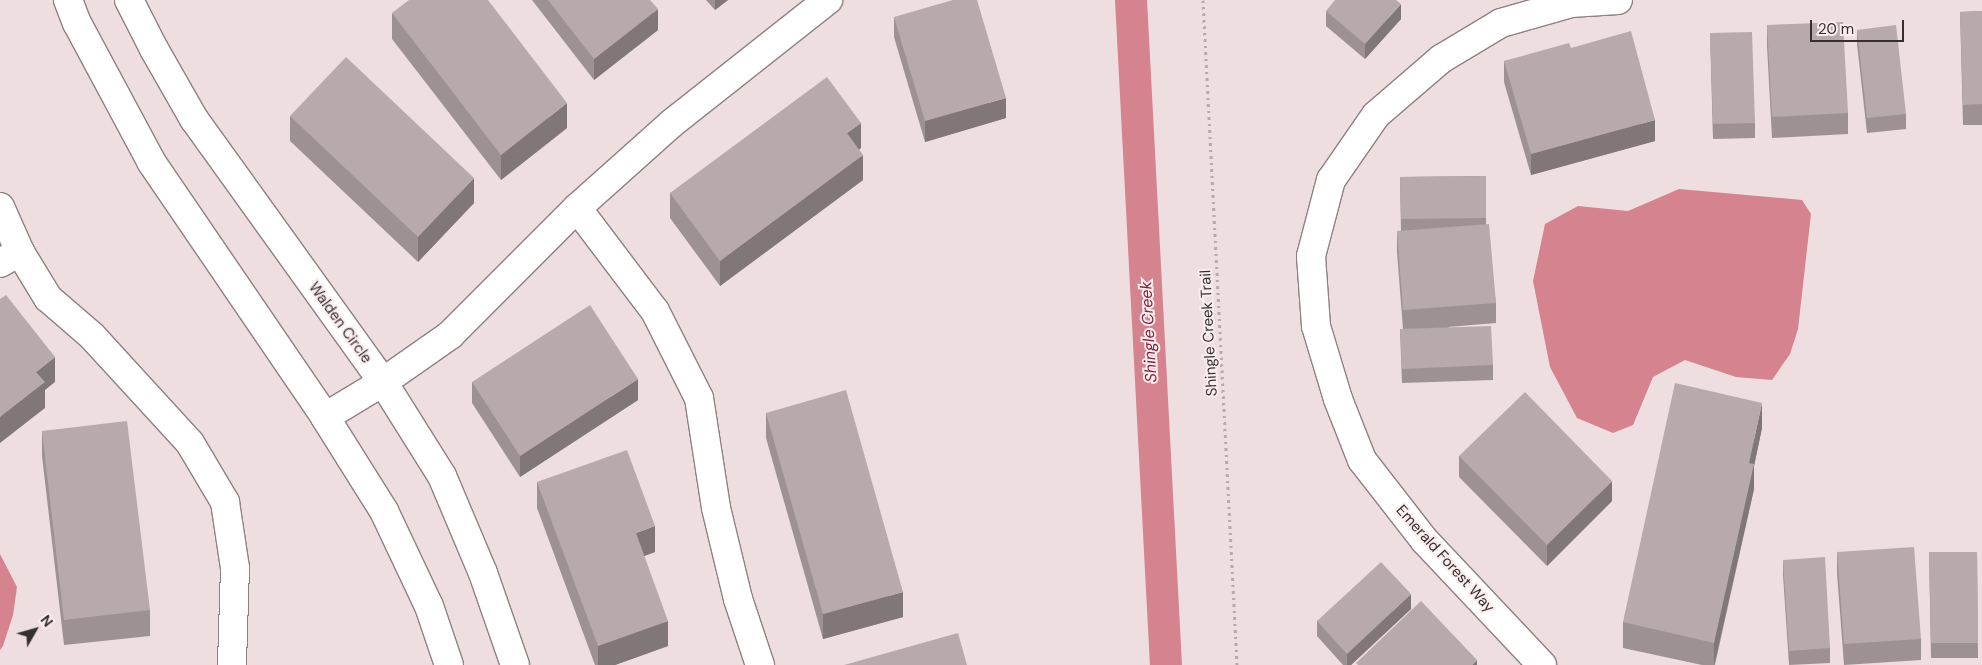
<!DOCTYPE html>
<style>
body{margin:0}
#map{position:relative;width:1982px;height:665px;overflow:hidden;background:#eedee0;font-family:"DM Sans",sans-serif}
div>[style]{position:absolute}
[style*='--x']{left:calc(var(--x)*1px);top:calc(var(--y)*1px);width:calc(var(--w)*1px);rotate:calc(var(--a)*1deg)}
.water>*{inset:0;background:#d4838f}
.canal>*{height:32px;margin:-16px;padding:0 16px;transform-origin:16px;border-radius:16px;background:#d4838f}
.path>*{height:3px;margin-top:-1.5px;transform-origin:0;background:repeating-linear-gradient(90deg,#b6a9aa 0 2.5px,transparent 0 6.5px)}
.roads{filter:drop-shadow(1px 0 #8f8182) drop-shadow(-1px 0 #8f8182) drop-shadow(0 1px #8f8182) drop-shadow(0 -1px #8f8182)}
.minor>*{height:28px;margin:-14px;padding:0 14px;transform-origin:14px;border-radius:14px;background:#fff}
.wall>*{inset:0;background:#9e9193}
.shaded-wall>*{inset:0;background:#817678}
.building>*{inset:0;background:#b8a9ab}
span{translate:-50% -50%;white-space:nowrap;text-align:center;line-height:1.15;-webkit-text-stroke:4px #fbeced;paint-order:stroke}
.street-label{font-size:15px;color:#352f30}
.water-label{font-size:16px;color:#802139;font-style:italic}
.north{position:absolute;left:10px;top:605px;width:50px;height:50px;-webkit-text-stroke:4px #fbeced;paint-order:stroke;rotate:52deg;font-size:14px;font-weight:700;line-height:20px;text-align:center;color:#352f30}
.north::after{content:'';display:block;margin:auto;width:18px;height:22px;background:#352f30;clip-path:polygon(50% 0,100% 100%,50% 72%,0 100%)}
.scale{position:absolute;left:1810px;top:20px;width:94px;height:22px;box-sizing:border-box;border:2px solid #352f30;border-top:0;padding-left:6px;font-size:15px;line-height:18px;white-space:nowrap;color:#352f30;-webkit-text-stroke:4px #fbeced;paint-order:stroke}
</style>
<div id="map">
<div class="water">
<div style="clip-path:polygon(1679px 189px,1802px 200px,1811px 214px,1798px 329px,1790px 354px,1772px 380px,1736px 377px,1685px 360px,1653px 377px,1633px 425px,1613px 433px,1577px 418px,1550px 367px,1533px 281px,1545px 224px,1578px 206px,1628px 211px)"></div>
<div style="clip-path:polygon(0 554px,17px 587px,13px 615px,3px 646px,0 650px)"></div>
</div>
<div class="canal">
<div style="--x:1131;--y:0;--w:666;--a:86.99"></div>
</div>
<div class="path">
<div style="--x:1203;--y:0;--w:666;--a:87.07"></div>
</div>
<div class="roads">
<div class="minor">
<div style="--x:68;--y:0;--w:25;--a:69"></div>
<div style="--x:77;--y:23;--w:159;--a:61.8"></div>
<div style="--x:152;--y:163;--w:307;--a:55.7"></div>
<div style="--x:325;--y:417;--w:111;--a:57.9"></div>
<div style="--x:384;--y:511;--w:105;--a:64.7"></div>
<div style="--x:429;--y:606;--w:62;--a:71.3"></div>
<div style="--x:129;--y:0;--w:55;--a:63"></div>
<div style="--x:154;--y:49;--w:81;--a:60.3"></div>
<div style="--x:194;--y:119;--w:324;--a:54.3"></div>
<div style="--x:383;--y:382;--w:111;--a:57.9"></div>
<div style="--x:442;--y:476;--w:105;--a:67.1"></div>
<div style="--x:483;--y:573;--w:97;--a:70.8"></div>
<div style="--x:0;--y:207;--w:49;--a:66"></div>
<div style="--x:20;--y:252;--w:54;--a:58.7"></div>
<div style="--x:48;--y:298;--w:58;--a:40.8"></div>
<div style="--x:92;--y:336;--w:145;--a:47.5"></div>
<div style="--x:190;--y:443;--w:69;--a:59.3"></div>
<div style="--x:225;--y:502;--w:67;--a:81.4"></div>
<div style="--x:235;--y:568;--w:97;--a:91.8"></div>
<div style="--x:577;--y:208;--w:129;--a:52.9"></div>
<div style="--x:655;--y:311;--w:97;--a:63.2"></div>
<div style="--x:699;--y:398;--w:111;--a:81.2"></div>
<div style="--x:716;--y:508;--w:94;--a:76.4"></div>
<div style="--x:738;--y:599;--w:70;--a:71.6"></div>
<div style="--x:0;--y:263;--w:23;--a:-29"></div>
<div style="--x:325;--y:417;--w:68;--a:-31.1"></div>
<div style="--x:383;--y:382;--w:82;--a:-35"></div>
<div style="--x:450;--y:335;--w:180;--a:-45"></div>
<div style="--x:577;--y:208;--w:127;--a:-41.8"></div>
<div style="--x:672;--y:123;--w:199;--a:-38.3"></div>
<div style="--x:1542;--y:665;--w:170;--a:-133.3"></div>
<div style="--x:1425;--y:541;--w:103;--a:-127.9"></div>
<div style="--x:1362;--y:460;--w:66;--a:-111.5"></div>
<div style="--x:1338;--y:399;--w:76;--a:-106.8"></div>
<div style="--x:1316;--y:326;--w:70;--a:-94.1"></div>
<div style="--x:1311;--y:256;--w:79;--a:-75.3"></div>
<div style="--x:1331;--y:180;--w:79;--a:-55.3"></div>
<div style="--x:1376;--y:115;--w:86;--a:-40.7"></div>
<div style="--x:1441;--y:59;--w:70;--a:-31"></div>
<div style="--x:1501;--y:23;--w:73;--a:-15.9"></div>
<div style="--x:1571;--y:3;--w:47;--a:-3.7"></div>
</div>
</div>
<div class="wall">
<div style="clip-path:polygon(532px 0,650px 0,658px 30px,594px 80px)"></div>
<div style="clip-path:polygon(706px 0,728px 0,715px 10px)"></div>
<div style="clip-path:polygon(1326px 11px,1401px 19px,1365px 59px,1326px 26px)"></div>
<div style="clip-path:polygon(1982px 11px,1982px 125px,1963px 125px,1960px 12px)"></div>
<div style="clip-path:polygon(392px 13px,567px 128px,501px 180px,392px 39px)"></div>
<div style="clip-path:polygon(894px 17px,1006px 118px,925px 142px,894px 37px)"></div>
<div style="clip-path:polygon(1767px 25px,1848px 113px,1848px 134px,1772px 138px,1767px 46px)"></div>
<div style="clip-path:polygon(1857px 30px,1906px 114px,1906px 129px,1867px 133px,1857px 44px)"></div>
<div style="clip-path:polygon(1710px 33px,1755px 123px,1755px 138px,1713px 139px)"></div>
<div style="clip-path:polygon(1571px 48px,1655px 141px,1531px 175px,1504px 82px,1504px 61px)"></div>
<div style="clip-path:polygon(290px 116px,474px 203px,418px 262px,290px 141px)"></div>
<div style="clip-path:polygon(861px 148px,859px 150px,863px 180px,720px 286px,670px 218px,670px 193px)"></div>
<div style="clip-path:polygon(1486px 176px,1486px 225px,1496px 303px,1496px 323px,1448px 327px,1493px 365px,1493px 380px,1402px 383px,1400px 329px,1403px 329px,1397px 252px,1397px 231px,1401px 231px,1400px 177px)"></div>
<div style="clip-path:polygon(472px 382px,638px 400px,520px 477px,472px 403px)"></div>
<div style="clip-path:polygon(766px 413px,903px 617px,823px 639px,766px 438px)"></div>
<div style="clip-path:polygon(1762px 428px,1754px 466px,1754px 489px,1715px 665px,1702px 665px,1623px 648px,1623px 622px)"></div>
<div style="clip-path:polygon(42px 431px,150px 610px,150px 636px,64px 645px,42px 456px)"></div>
<div style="clip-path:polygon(1459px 456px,1612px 501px,1547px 566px,1459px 477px)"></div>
<div style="clip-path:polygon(537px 482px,655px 552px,644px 556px,668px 646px,615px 665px,595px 665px,537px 508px)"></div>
<div style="clip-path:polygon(1837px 552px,1921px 639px,1921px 660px,1844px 665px,1837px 573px)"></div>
<div style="clip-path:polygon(1929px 552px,1977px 552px,1978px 658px,1931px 658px)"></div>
<div style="clip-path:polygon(1783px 560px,1830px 648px,1830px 663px,1789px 665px,1783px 575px)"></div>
<div style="clip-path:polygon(1411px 609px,1351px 665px,1343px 665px,1317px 636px,1317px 621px)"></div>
</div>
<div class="shaded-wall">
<div style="clip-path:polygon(715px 0,728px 0,715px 10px)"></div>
<div style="clip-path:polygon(1401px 4px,1401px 19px,1365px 59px,1365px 44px)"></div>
<div style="clip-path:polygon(658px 9px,658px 30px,594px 80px,594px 59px)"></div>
<div style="clip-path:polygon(1006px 98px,1006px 118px,925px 142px,925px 121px)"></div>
<div style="clip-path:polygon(567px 103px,567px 128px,501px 180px,501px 155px)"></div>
<div style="clip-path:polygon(1655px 120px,1655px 141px,1531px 175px,1531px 154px)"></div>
<div style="clip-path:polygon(861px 123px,861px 148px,847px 158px,847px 133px)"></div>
<div style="clip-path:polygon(863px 155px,863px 180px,720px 286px,720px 261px)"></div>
<div style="clip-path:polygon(474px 178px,474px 203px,418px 262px,418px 237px)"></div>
<div style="clip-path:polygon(55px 357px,55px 382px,45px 390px,45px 408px,0 443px,0 417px,36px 372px)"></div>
<div style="clip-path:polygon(638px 379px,638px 400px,520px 477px,520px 456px)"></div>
<div style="clip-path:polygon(1762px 403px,1762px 428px,1754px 466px,1754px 489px,1714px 665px,1714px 643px,1749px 463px)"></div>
<div style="clip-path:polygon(1612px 481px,1612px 501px,1547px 566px,1547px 545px)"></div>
<div style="clip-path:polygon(655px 526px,655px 552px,636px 559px,636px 533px)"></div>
<div style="clip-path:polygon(903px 592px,903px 617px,823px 639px,823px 614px)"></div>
<div style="clip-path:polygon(1411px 594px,1411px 609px,1351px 665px,1347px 665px,1347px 654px)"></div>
<div style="clip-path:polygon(668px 621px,668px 646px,615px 665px,598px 665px,598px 646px)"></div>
<div style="clip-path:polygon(1477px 660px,1477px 665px,1472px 665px)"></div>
</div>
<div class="building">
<div style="clip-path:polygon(409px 0,488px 0,567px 103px,501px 155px,392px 13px)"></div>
<div style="clip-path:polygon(548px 0,650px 0,658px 9px,594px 59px)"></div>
<div style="clip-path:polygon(953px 0,977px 0,1006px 98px,925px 121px,894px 17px)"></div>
<div style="clip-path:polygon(1335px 0,1396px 0,1401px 4px,1365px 44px,1326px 11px)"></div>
<div style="clip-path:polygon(1982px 11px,1982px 104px,1963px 105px,1960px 12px)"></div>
<div style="clip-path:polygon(1843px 22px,1848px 113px,1772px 117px,1767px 25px)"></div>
<div style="clip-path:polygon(1896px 25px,1906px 114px,1867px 118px,1857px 30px)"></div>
<div style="clip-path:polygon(1631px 31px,1655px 120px,1531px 154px,1504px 61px,1569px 43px,1571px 48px)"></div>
<div style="clip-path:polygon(1752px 32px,1755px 123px,1713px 124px,1710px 33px)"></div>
<div style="clip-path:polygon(346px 57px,474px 178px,418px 237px,290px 116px)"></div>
<div style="clip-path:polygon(827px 77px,861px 123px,847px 133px,863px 155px,720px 261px,670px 193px)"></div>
<div style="clip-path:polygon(1486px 176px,1486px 218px,1401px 219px,1400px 177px)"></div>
<div style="clip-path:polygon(1489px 224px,1496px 303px,1403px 310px,1397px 231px)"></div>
<div style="clip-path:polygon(6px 295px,55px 357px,36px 372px,45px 382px,0 417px,0 299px)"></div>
<div style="clip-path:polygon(590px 305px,638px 379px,520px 456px,472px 382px)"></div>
<div style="clip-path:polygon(1491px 326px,1493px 365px,1402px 369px,1400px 329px)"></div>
<div style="clip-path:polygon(1675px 383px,1762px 403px,1749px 463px,1754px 464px,1714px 643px,1623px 622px)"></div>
<div style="clip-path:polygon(846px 390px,903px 592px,823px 614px,766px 413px)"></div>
<div style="clip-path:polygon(1525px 392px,1612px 481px,1547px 545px,1459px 456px)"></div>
<div style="clip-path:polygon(127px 421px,150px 610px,64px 620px,42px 431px)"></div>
<div style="clip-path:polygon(627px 450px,655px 526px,636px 533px,668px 621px,598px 646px,537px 482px)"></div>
<div style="clip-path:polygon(1914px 547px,1921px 639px,1844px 644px,1837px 552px)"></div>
<div style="clip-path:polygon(1929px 552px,1977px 552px,1978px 643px,1931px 643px)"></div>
<div style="clip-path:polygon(1825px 557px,1830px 648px,1789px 651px,1783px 560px)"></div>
<div style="clip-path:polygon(1381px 562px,1411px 594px,1347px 654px,1317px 621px)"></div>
<div style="clip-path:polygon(1421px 601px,1477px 660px,1472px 665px,1358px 665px,1356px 663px)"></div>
<div style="clip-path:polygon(958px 633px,967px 665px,844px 665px)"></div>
</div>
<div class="street-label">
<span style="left:340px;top:323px;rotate:54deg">Walden Circle</span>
<span style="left:1209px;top:333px;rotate:-93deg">Shingle Creek Trail</span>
<span style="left:1445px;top:559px;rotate:48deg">Emerald Forest Way</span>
</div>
<div class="water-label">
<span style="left:1149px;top:332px;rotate:-93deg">Shingle Creek</span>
</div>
<div class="north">N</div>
<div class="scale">20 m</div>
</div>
